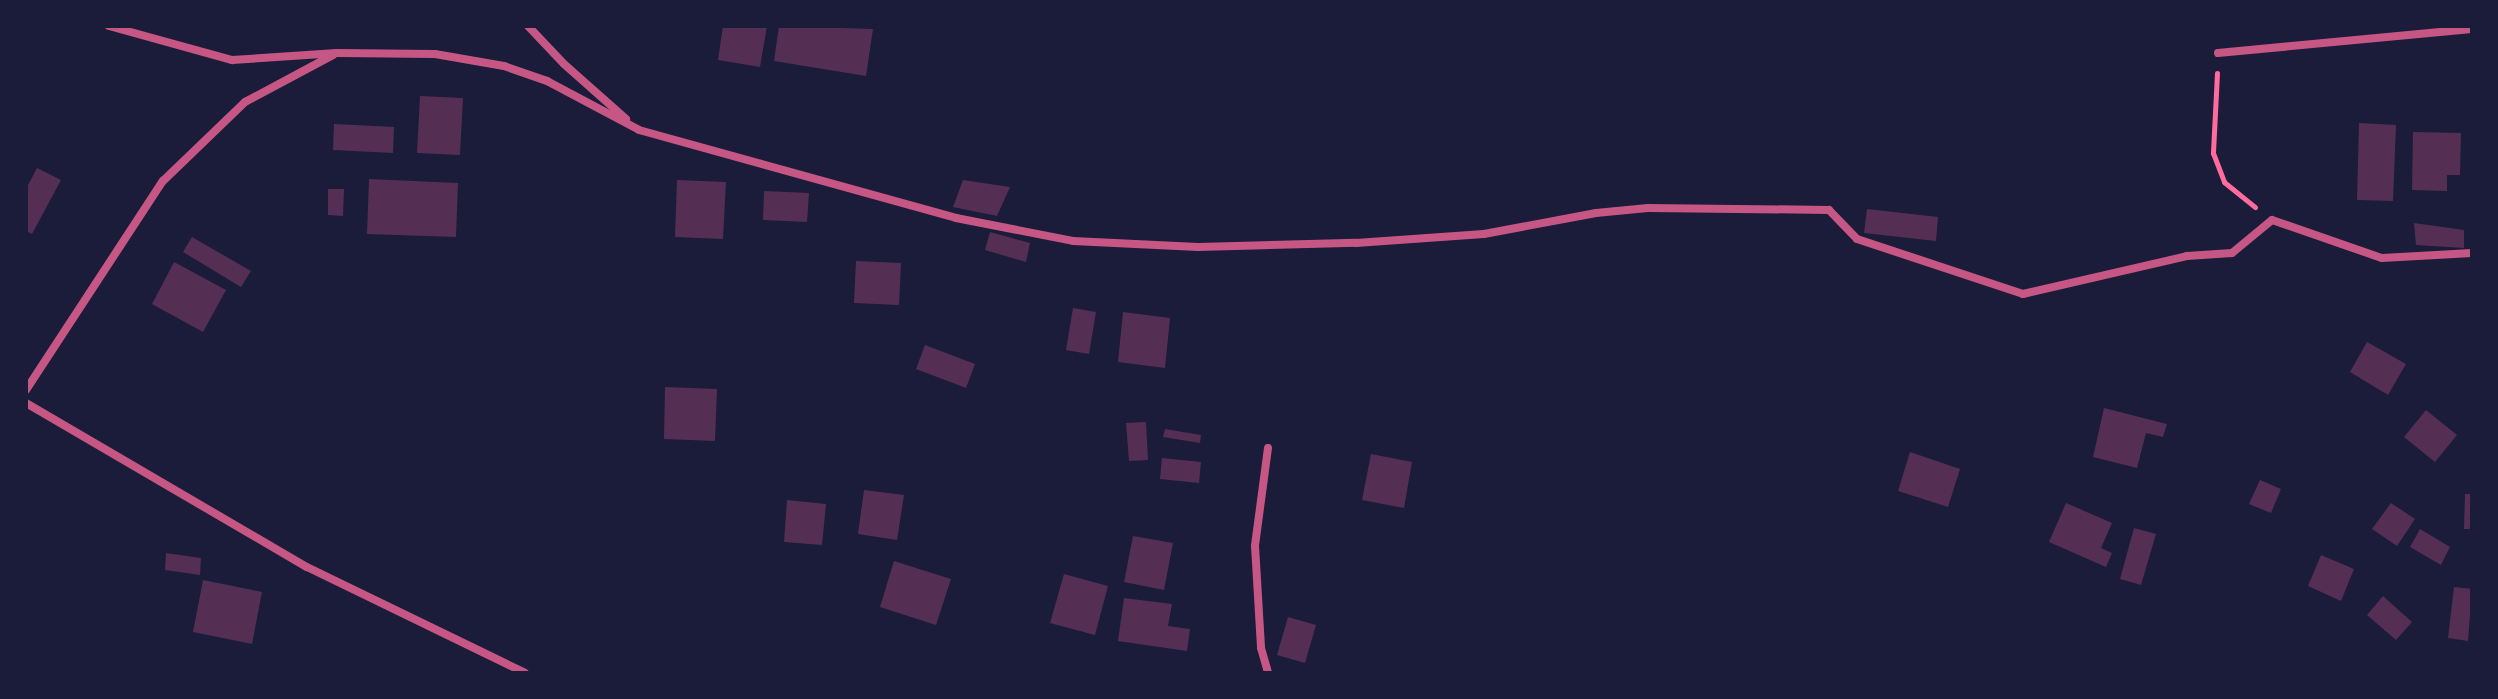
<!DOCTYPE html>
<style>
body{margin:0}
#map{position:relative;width:2498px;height:699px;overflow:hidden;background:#1b1b3a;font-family:"Titillium Web",sans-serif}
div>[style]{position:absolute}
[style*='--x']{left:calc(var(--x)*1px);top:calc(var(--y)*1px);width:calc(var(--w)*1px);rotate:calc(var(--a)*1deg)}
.building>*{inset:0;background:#542f53}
.path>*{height:5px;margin:-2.5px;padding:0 2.5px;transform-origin:2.5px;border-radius:2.5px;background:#ff6b9d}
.minor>*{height:8px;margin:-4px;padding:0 4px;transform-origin:4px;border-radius:4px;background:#c65784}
span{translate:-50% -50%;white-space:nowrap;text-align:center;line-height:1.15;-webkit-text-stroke:8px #1b1b3a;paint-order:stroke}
.frame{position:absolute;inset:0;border:28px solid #1b1b3a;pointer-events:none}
</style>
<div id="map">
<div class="building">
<div style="clip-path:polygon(723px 26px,767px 26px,760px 67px,718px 60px)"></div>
<div style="clip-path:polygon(779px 26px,873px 29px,866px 76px,774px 61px)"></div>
<div style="clip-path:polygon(420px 96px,463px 98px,460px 155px,417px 153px)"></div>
<div style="clip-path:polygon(2359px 123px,2396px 125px,2393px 201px,2357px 200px)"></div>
<div style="clip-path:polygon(334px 124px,394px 127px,393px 153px,333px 150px)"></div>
<div style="clip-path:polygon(2413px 132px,2461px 133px,2460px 175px,2447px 175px,2447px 191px,2412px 190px)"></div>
<div style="clip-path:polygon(37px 168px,61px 180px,32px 234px,26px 231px,26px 189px)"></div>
<div style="clip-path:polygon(369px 179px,458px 183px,456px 237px,367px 234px)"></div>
<div style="clip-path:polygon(677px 180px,726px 182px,723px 239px,675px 237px)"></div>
<div style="clip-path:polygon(963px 180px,1010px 187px,997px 216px,953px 207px)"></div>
<div style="clip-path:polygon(328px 189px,344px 189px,343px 216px,328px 215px)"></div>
<div style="clip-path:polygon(764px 191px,809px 193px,807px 222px,763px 220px)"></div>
<div style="clip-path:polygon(1867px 209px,1938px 217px,1936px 241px,1864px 233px)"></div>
<div style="clip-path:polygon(2414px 223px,2464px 230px,2464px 248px,2416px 245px)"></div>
<div style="clip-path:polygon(990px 232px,1030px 243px,1026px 262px,985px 250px)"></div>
<div style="clip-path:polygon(192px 237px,251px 271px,241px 287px,183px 252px)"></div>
<div style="clip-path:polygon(856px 261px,901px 263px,899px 305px,854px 303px)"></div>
<div style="clip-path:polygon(174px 262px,226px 290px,203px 332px,152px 304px)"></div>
<div style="clip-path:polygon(1073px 308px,1096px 312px,1089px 354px,1066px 350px)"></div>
<div style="clip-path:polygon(1123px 312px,1170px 318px,1165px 368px,1118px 362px)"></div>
<div style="clip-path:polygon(2367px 342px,2406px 364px,2388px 395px,2350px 372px)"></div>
<div style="clip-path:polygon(925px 345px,975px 364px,966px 388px,916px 369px)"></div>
<div style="clip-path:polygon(665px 387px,717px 389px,715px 441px,664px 439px)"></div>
<div style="clip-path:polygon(2104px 408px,2167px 424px,2163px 437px,2146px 433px,2137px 468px,2093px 457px)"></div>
<div style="clip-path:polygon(2426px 410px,2457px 435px,2435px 462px,2404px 437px)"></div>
<div style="clip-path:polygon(1146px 422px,1148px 460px,1129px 461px,1126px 423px)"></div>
<div style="clip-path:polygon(1165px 429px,1201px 435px,1200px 443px,1163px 437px)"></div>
<div style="clip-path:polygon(1910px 452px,1960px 469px,1948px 507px,1898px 491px)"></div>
<div style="clip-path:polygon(1371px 454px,1412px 462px,1404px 508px,1362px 500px)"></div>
<div style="clip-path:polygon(1162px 458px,1201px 462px,1199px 483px,1160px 479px)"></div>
<div style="clip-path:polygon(2260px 480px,2281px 489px,2271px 513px,2249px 504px)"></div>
<div style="clip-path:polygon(864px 490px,904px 495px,897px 540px,858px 534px)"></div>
<div style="clip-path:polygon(2465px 494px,2472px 494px,2472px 529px,2464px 529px)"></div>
<div style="clip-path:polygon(787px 500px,826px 504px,822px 545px,784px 542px)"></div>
<div style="clip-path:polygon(2066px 503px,2112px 523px,2101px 548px,2112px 553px,2106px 567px,2049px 542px)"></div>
<div style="clip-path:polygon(2391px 503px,2415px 519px,2397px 546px,2372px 529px)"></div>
<div style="clip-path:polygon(2134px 528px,2156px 534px,2141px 585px,2120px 579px)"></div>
<div style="clip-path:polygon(2420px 529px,2450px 547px,2441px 565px,2410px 547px)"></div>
<div style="clip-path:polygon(1133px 536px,1173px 543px,1164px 590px,1124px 582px)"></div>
<div style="clip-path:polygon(166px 553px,201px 558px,200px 575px,165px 570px)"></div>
<div style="clip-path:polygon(2321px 555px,2354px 569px,2341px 601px,2308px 586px)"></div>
<div style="clip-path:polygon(894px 561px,951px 579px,936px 625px,880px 607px)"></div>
<div style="clip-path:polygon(1064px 574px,1108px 586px,1095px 635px,1050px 623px)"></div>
<div style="clip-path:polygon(203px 580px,262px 592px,252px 644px,193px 632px)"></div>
<div style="clip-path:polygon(2454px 587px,2472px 589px,2468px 641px,2448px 638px)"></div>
<div style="clip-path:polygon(2383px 596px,2412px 622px,2396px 640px,2367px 615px)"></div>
<div style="clip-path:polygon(1124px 598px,1172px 604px,1168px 626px,1190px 629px,1187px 651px,1118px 641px)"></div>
<div style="clip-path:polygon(1288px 617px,1316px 625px,1305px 663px,1277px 655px)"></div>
</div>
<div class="path">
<div style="--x:2217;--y:73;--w:80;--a:92.9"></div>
<div style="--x:2213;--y:153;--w:31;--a:69"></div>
<div style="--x:2224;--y:182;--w:40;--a:39"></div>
</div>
<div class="minor">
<div style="--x:109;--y:26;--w:128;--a:15.5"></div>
<div style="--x:232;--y:60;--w:105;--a:-3.8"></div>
<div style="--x:337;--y:53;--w:98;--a:0.6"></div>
<div style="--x:435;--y:54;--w:70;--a:9.9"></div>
<div style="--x:504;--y:66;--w:46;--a:19.2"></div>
<div style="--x:547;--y:81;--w:104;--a:28"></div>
<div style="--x:639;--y:130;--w:329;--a:15.5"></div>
<div style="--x:956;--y:218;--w:119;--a:11.1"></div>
<div style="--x:1073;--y:241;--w:125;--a:2.7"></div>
<div style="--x:1198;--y:247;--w:158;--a:-1.5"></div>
<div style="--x:1356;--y:243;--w:128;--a:-4"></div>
<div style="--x:1484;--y:234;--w:114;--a:-10.6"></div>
<div style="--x:1596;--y:213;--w:52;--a:-5.5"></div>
<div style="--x:1648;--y:208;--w:181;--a:0.6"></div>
<div style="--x:1829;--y:210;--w:40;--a:46"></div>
<div style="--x:1857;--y:239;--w:175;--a:18.3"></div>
<div style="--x:2023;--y:294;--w:168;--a:-13"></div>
<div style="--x:2187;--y:256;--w:45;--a:-3.8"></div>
<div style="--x:2232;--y:253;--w:52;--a:-39.5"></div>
<div style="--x:2272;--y:220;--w:116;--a:19.1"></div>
<div style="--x:2382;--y:258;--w:90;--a:-3.2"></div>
<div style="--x:528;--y:26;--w:52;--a:46.5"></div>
<div style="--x:564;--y:64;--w:83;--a:41.6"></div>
<div style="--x:2218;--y:53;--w:255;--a:-5.4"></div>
<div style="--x:26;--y:390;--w:250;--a:-56.8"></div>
<div style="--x:163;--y:181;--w:114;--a:-43.9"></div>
<div style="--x:245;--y:102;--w:100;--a:-28.1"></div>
<div style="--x:26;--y:403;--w:325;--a:30.3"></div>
<div style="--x:307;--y:567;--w:242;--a:25.9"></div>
<div style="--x:1268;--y:448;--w:99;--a:97.6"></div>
<div style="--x:1255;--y:546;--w:102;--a:86.6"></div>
<div style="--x:1261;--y:648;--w:26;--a:74"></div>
</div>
<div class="frame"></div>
</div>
